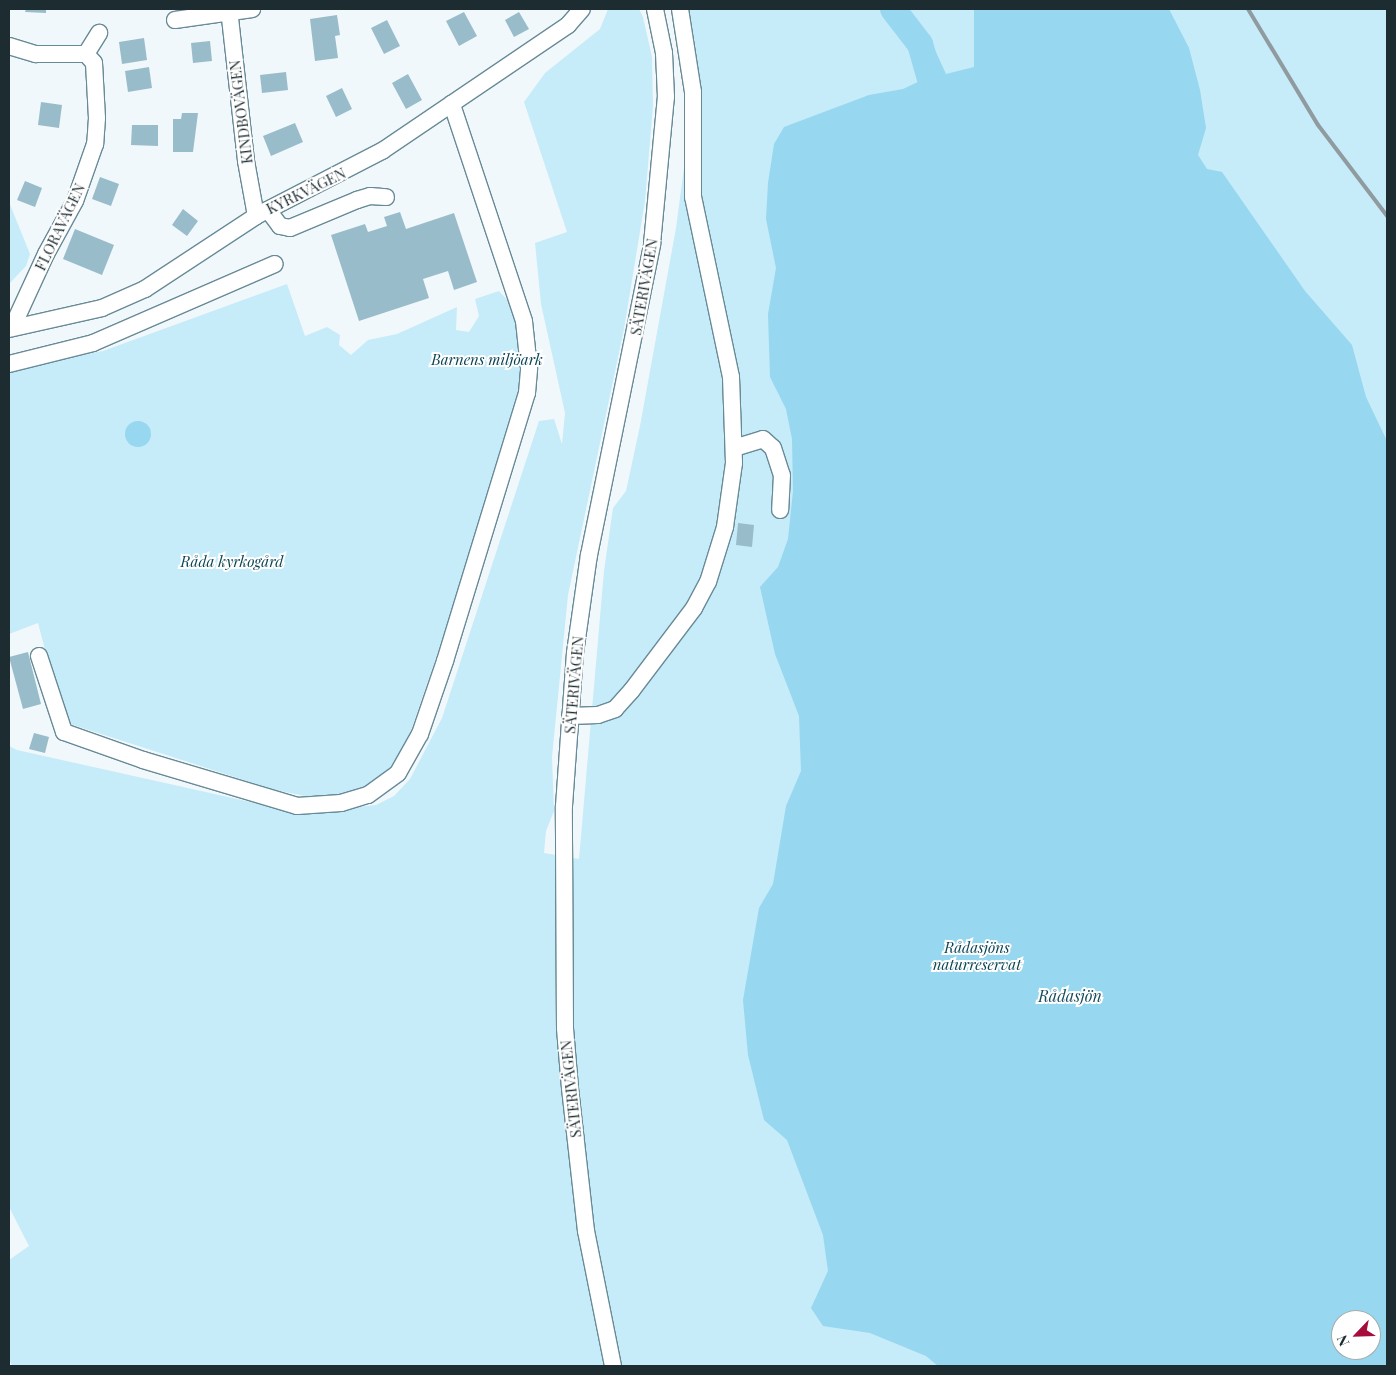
<!DOCTYPE html>
<meta charset="utf-8">
<style>
body{margin:0}
#map{position:relative;width:1396px;height:1375px;overflow:hidden;background:#f1f8fb;font-family:"Playfair Display",serif}
div>[style]{position:absolute}
[style*='--x']{left:calc(var(--x)*1px);top:calc(var(--y)*1px);width:calc(var(--w)*1px);rotate:calc(var(--a)*1deg)}
.green>*{inset:0;background:#c6ebf9}
.water>*{inset:0;background:#97d7ef}
.round{border-radius:50%}
.river>*{height:26px;margin:-13px;padding:0 13px;transform-origin:13px;border-radius:13px;background:#97d7ef}
.building>*{inset:0;background:#99bcca}
.roads{filter:drop-shadow(1px 0 #688a97) drop-shadow(-1px 0 #688a97) drop-shadow(0 1px #688a97) drop-shadow(0 -1px #688a97)}
.minor>*{height:16px;margin:-8px;padding:0 8px;transform-origin:8px;border-radius:8px;background:#fff}
.rail>*{height:4px;margin:-2px;padding:0 2px;transform-origin:2px;border-radius:2px;background:#909b9f}
span{translate:-50% -50%;white-space:nowrap;text-align:center;line-height:1.15;-webkit-text-stroke:4px #fff;paint-order:stroke}
.street-label{font-size:15px;color:#1d2c31}
.park-label{font-size:15px;color:#0a4454;font-style:italic}
.water-label{font-size:16px;color:#154b5c;font-style:italic}
.frame{position:absolute;inset:0;border:10px solid #1d2c31;pointer-events:none}
.north{position:absolute;left:1331px;top:1310px;width:50px;height:50px;box-sizing:border-box;background:#fff;border:1px solid #a5abad;border-radius:50%;rotate:246deg;font-size:14px;font-weight:700;line-height:20px;text-align:center;color:#1d2c31}
.north::after{content:'';display:block;margin:auto;width:18px;height:22px;background:#a60d3c;clip-path:polygon(50% 0,100% 100%,50% 72%,0 100%)}
</style>
<div id="map">
<div class="green">
<div style="clip-path:polygon(evenodd,608px 9px,639px 9px,643px 17px,652px 57px,653px 106px,645px 201px,624px 329px,568px 595px,552px 757px,554px 811px,546px 831px,544px 853px,579px 859px,604px 571px,613px 508px,626px 491px,640px 426px,676px 228px,689px 130px,684px 9px,1387px 9px,1387px 1366px,12px 1366px,9px 1359px,9px 1260px,29px 1246px,9px 1207px,9px 746px,17px 750px,255px 803px,315px 812px,376px 805px,394px 796px,410px 779px,442px 718px,539px 421px,554px 419px,562px 444px,565px 413px,541px 304px,535px 243px,567px 232px,524px 102px,545px 73px,600px 29px,608px 9px,1341px 1320px,1371px 1320px,1371px 1350px,1341px 1350px,1341px 1320px)"></div>
<div style="clip-path:polygon(9px 202px,30px 254px,26px 266px,9px 284px)"></div>
<div style="clip-path:polygon(287px 284px,305px 336px,327px 327px,340px 335px,339px 345px,351px 355px,368px 340px,397px 334px,457px 307px,456px 330px,469px 332px,479px 316px,475px 299px,499px 291px,513px 306px,520px 319px,520px 387px,465px 574px,399px 765px,366px 791px,326px 800px,275px 790px,64px 722px,38px 623px,9px 634px,9px 369px,103px 351px)"></div>
</div>
<div class="water">
<div style="clip-path:polygon(evenodd,974px 9px,1169px 9px,1189px 48px,1200px 90px,1206px 128px,1198px 155px,1207px 169px,1222px 172px,1305px 291px,1352px 345px,1366px 397px,1387px 441px,1387px 1366px,938px 1366px,926px 1356px,870px 1333px,823px 1326px,811px 1308px,828px 1271px,823px 1235px,787px 1140px,764px 1120px,748px 1055px,743px 1000px,759px 908px,773px 884px,786px 806px,801px 771px,799px 716px,775px 654px,760px 587px,778px 567px,788px 539px,793px 491px,792px 439px,786px 409px,770px 377px,768px 314px,776px 268px,766px 219px,768px 183px,774px 144px,784px 127px,869px 95px,903px 89px,920px 81px,911px 48px,930px 39px,946px 74px,974px 67px,974px 9px,1341px 1320px,1371px 1320px,1371px 1350px,1341px 1350px,1341px 1320px)"></div>
<div class="round" style="left:125px;top:421px;width:26px;height:26px"></div>
</div>
<div class="river">
<div style="--x:893;--y:9;--w:44;--a:52.4"></div>
<div style="--x:920;--y:44;--w:35;--a:74"></div>
</div>
<div class="building">
<div style="clip-path:polygon(26px 9px,46px 9px,46px 13px,25px 12px)"></div>
<div style="clip-path:polygon(464px 12px,477px 36px,459px 46px,446px 21px)"></div>
<div style="clip-path:polygon(519px 12px,529px 29px,514px 37px,505px 20px)"></div>
<div style="clip-path:polygon(337px 15px,340px 35px,335px 36px,338px 58px,315px 61px,310px 19px)"></div>
<div style="clip-path:polygon(387px 20px,400px 46px,384px 54px,371px 28px)"></div>
<div style="clip-path:polygon(144px 38px,147px 60px,122px 64px,119px 42px)"></div>
<div style="clip-path:polygon(210px 41px,212px 61px,193px 63px,191px 43px)"></div>
<div style="clip-path:polygon(149px 67px,152px 88px,128px 92px,125px 71px)"></div>
<div style="clip-path:polygon(286px 72px,288px 90px,262px 93px,260px 75px)"></div>
<div style="clip-path:polygon(408px 74px,422px 100px,406px 109px,392px 83px)"></div>
<div style="clip-path:polygon(342px 88px,352px 109px,336px 117px,326px 96px)"></div>
<div style="clip-path:polygon(41px 102px,62px 105px,59px 128px,38px 125px)"></div>
<div style="clip-path:polygon(182px 113px,198px 113px,193px 152px,173px 152px,173px 119px,181px 119px)"></div>
<div style="clip-path:polygon(295px 123px,303px 142px,271px 156px,263px 136px)"></div>
<div style="clip-path:polygon(132px 125px,158px 125px,158px 146px,131px 145px)"></div>
<div style="clip-path:polygon(100px 177px,119px 184px,111px 206px,92px 199px)"></div>
<div style="clip-path:polygon(25px 181px,42px 188px,35px 207px,17px 200px)"></div>
<div style="clip-path:polygon(183px 209px,198px 221px,187px 236px,172px 225px)"></div>
<div style="clip-path:polygon(400px 212px,406px 229px,454px 213px,477px 282px,454px 290px,448px 271px,423px 279px,429px 298px,359px 321px,331px 235px,365px 224px,368px 232px,387px 226px,384px 217px)"></div>
<div style="clip-path:polygon(75px 229px,114px 245px,102px 275px,63px 259px)"></div>
<div style="clip-path:polygon(738px 523px,754px 525px,752px 547px,736px 545px)"></div>
<div style="clip-path:polygon(28px 652px,41px 704px,23px 709px,9px 657px)"></div>
<div style="clip-path:polygon(34px 733px,49px 737px,45px 753px,29px 749px)"></div>
</div>
<div class="roads">
<div class="minor">
<div style="--x:229;--y:9;--w:153;--a:83.6"></div>
<div style="--x:246;--y:161;--w:56;--a:79.7"></div>
<div style="--x:175;--y:20;--w:78;--a:-8.1"></div>
<div style="--x:9;--y:46;--w:28;--a:17"></div>
<div style="--x:36;--y:54;--w:50;--a:0"></div>
<div style="--x:86;--y:54;--w:12;--a:48"></div>
<div style="--x:94;--y:63;--w:55;--a:86.9"></div>
<div style="--x:97;--y:118;--w:26;--a:94"></div>
<div style="--x:95;--y:144;--w:60;--a:109.3"></div>
<div style="--x:75;--y:201;--w:60;--a:118.7"></div>
<div style="--x:46;--y:254;--w:81;--a:114.7"></div>
<div style="--x:86;--y:54;--w:25;--a:-58"></div>
<div style="--x:268;--y:210;--w:20;--a:53"></div>
<div style="--x:280;--y:226;--w:10;--a:11"></div>
<div style="--x:290;--y:228;--w:73;--a:-22.7"></div>
<div style="--x:357;--y:200;--w:14;--a:-17"></div>
<div style="--x:370;--y:196;--w:16;--a:4"></div>
<div style="--x:9;--y:329;--w:95;--a:-12.7"></div>
<div style="--x:102;--y:308;--w:47;--a:-23.8"></div>
<div style="--x:145;--y:289;--w:133;--a:-33.3"></div>
<div style="--x:256;--y:216;--w:142;--a:-27.3"></div>
<div style="--x:382;--y:151;--w:225;--a:-34.1"></div>
<div style="--x:568;--y:25;--w:21;--a:-49"></div>
<div style="--x:9;--y:364;--w:87;--a:-14"></div>
<div style="--x:93;--y:343;--w:198;--a:-23.5"></div>
<div style="--x:734;--y:448;--w:30;--a:-17"></div>
<div style="--x:763;--y:439;--w:13;--a:42"></div>
<div style="--x:773;--y:448;--w:28;--a:72"></div>
<div style="--x:782;--y:475;--w:35;--a:93"></div>
<div style="--x:39;--y:656;--w:80;--a:71.8"></div>
<div style="--x:64;--y:732;--w:84;--a:19.5"></div>
<div style="--x:143;--y:760;--w:161;--a:16.6"></div>
<div style="--x:297;--y:806;--w:44;--a:-3.9"></div>
<div style="--x:341;--y:803;--w:28;--a:-17"></div>
<div style="--x:368;--y:795;--w:37;--a:-36"></div>
<div style="--x:398;--y:773;--w:45;--a:-60.6"></div>
<div style="--x:420;--y:734;--w:77;--a:-71.1"></div>
<div style="--x:445;--y:661;--w:280;--a:-73"></div>
<div style="--x:527;--y:393;--w:25;--a:-85"></div>
<div style="--x:529;--y:368;--w:47;--a:-96.1"></div>
<div style="--x:524;--y:321;--w:229;--a:-108.4"></div>
<div style="--x:570;--y:716;--w:28;--a:-2"></div>
<div style="--x:598;--y:715;--w:18;--a:-19"></div>
<div style="--x:615;--y:709;--w:25;--a:-48"></div>
<div style="--x:632;--y:690;--w:103;--a:-52.9"></div>
<div style="--x:694;--y:608;--w:30;--a:-62"></div>
<div style="--x:708;--y:582;--w:58;--a:-72.8"></div>
<div style="--x:725;--y:527;--w:65;--a:-82"></div>
<div style="--x:734;--y:463;--w:86;--a:-92"></div>
<div style="--x:731;--y:377;--w:184;--a:-101.9"></div>
<div style="--x:693;--y:197;--w:105;--a:-90"></div>
<div style="--x:693;--y:92;--w:84;--a:-98.9"></div>
<div style="--x:613;--y:1366;--w:138;--a:-101.3"></div>
<div style="--x:586;--y:1231;--w:144;--a:-96.4"></div>
<div style="--x:570;--y:1088;--w:60;--a:-94.8"></div>
<div style="--x:565;--y:1028;--w:222;--a:-90.3"></div>
<div style="--x:564;--y:806;--w:153;--a:-85.9"></div>
<div style="--x:575;--y:653;--w:99;--a:-81.9"></div>
<div style="--x:589;--y:555;--w:317;--a:-78.5"></div>
<div style="--x:652;--y:244;--w:148;--a:-84.6"></div>
<div style="--x:666;--y:97;--w:44;--a:-92.6"></div>
<div style="--x:664;--y:53;--w:45;--a:-101.6"></div>
</div>
</div>
<div class="rail">
<div style="--x:1248;--y:9;--w:135;--a:58.9"></div>
<div style="--x:1318;--y:125;--w:114;--a:52.8"></div>
</div>
<div class="street-label">
<span style="left:241px;top:112px;rotate:-97deg">KINDBOVÄGEN</span>
<span style="left:306px;top:191px;rotate:-26deg">KYRKVÄGEN</span>
<span style="left:60px;top:227px;rotate:-64deg">FLORAVÄGEN</span>
<span style="left:644px;top:287px;rotate:-80deg">SÄTERIVÄGEN</span>
<span style="left:574px;top:685px;rotate:-85deg">SÄTERIVÄGEN</span>
<span style="left:571px;top:1089px;rotate:-96deg">SÄTERIVÄGEN</span>
</div>
<div class="park-label">
<span style="left:487px;top:360px">Barnens miljöark</span>
<span style="left:232px;top:562px">Råda kyrkogård</span>
<span style="left:977px;top:956px">Rådasjöns<br>naturreservat</span>
</div>
<div class="water-label">
<span style="left:1070px;top:996px">Rådasjön</span>
</div>
<div class="frame"></div>
<div class="north">N</div>
</div>
